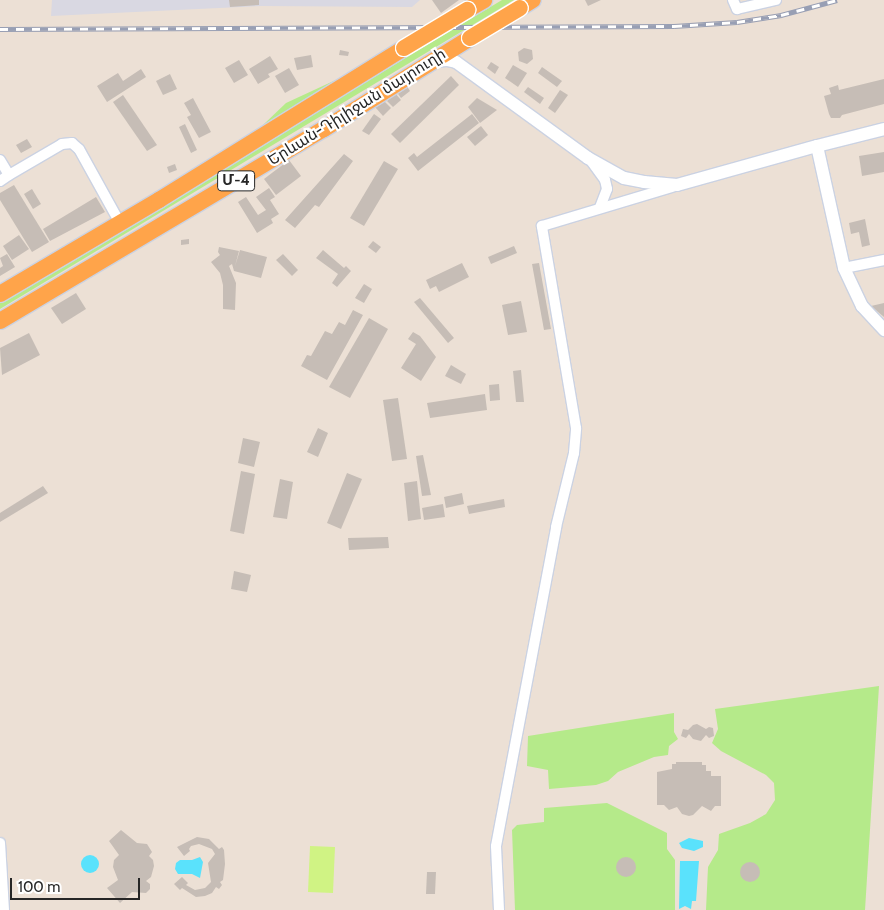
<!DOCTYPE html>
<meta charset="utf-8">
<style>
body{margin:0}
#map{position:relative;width:884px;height:910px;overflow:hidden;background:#ece0d5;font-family:Cabin,"Noto Sans Armenian",sans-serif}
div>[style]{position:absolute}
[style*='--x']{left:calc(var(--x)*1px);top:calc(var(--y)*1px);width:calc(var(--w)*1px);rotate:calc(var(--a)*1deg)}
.industrial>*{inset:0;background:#d9d8e2}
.green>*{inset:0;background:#b5ea8a}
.pitch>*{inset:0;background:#d0f384}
.water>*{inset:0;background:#5ae2fc}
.round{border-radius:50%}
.building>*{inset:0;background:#c6bdb6}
.roads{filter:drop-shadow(1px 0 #cbd2e2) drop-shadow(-1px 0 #cbd2e2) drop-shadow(0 1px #cbd2e2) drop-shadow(0 -1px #cbd2e2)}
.minor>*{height:10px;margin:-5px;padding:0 5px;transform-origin:5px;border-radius:5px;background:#fff}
.tertiary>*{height:12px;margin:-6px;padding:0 6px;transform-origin:6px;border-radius:6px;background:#fff}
.trunk>*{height:16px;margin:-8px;padding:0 8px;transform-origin:8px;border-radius:8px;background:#ffa44a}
.rail>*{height:4.5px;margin-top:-2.25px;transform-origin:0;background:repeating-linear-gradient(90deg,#fff 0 8px,#989fb4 0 16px);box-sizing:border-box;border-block:1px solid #989fb4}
.bridges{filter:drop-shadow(1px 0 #fff) drop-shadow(-1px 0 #fff) drop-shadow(0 1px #fff) drop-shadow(0 -1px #fff)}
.trunk-bridge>*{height:16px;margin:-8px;padding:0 8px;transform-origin:8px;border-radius:8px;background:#ffa44a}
span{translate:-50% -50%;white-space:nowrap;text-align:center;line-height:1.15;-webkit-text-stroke:4.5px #fff;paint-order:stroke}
.shield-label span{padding:1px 4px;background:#fff;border:1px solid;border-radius:4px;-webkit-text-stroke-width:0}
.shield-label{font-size:15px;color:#262626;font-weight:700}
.street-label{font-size:16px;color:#262626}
.scale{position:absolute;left:10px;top:878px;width:130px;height:22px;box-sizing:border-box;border:2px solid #262626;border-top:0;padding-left:6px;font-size:15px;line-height:18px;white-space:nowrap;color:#262626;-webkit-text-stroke:4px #fff;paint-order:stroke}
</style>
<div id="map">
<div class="industrial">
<div style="clip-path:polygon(52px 0,420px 0,412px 7px,261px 6px,51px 16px)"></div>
</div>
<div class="green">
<div style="clip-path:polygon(502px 0,514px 0,0 309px,0 302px)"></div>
<div style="clip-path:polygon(340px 78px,265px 126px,263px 125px,286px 103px)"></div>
<div style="clip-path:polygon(879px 686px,865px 910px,706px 910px,708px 867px,718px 850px,719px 834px,750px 823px,766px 814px,775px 800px,774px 783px,766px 775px,721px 751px,712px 743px,718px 729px,715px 709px)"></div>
<div style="clip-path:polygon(674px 713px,674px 732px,678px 739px,669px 746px,668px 755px,654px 757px,618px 772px,608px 781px,596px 785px,549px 789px,548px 770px,527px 766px,528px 736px)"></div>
<div style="clip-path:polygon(607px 803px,667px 833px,667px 849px,675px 860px,675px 910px,515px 910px,512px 830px,517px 825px,544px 822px,544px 808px)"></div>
</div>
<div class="pitch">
<div style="clip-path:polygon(310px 846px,335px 847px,333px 893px,308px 892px)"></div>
</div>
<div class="water">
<div style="clip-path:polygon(689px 838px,703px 841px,703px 847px,694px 851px,682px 848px,679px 843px)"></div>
<div class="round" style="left:81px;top:855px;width:18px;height:18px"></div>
<div style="clip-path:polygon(200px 857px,203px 862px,200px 878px,192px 874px,178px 874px,175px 869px,176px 863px,180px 860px,192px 860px)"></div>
<div style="clip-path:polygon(680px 861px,699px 861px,696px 901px,692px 901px,691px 909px,685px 906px,679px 909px)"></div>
</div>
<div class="building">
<div style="clip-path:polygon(229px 0,259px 0,259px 5px,230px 7px)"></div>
<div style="clip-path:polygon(432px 0,459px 0,441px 13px)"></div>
<div style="clip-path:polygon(585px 0,601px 0,588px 6px)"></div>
<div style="clip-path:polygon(524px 48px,532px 50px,533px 59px,527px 64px,519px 61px,518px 52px)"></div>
<div style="clip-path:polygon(340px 50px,349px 52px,348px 56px,339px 55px)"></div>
<div style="clip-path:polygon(311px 55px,313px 67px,297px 70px,294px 58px)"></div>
<div style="clip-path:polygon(270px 56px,278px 69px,268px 74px,270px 77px,258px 84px,249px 69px)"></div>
<div style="clip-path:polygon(239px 60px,248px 75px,234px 83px,225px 68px)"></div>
<div style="clip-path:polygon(491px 62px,499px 67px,495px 74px,487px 68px)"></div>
<div style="clip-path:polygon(513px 65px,527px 73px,518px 87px,505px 78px)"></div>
<div style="clip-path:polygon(542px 67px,562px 81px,557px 87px,538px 73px)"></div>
<div style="clip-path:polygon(289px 68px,299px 85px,285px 93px,275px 76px)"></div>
<div style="clip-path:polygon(141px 69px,146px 77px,107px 102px,97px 86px,118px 73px,123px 81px)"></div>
<div style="clip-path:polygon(170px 74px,177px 89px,163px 95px,156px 81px)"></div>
<div style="clip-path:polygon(451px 76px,459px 85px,400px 143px,391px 134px)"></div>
<div style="clip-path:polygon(884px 79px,884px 104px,842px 115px,840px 118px,831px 118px,829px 114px,824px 96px,831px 94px,829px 88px,838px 85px,839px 90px)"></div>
<div style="clip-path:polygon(406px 85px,410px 91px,401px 98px,396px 91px)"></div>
<div style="clip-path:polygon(528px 87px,544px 98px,540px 104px,524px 92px)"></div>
<div style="clip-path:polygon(560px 90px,568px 95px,555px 113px,548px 108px)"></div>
<div style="clip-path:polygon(395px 93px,401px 100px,393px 107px,387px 101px)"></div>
<div style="clip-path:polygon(123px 95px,157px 145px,147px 151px,113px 102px)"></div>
<div style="clip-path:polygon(193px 98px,211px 132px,199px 138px,187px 117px,191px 115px,184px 103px)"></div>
<div style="clip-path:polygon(477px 98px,497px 110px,480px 123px,468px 107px)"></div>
<div style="clip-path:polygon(384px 101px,391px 108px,383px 116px,375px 107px)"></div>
<div style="clip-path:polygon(374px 114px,381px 119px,369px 135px,362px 131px)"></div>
<div style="clip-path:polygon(472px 114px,479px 123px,418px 171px,408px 158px,414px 153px,417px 157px)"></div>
<div style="clip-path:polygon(185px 124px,197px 150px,191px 153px,179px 127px)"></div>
<div style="clip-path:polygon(481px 126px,488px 135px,475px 146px,467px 137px)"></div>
<div style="clip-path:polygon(27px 139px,32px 147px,21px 153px,16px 145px)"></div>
<div style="clip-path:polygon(884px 152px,884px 172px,862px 176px,859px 156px)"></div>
<div style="clip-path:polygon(344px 154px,353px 161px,319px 207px,315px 205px,295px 228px,285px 220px)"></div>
<div style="clip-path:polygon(289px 160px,301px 176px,276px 195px,264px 179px)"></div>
<div style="clip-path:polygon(384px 161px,398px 169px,364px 226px,350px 218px)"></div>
<div style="clip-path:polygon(175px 164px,177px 170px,169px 173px,167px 167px)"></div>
<div style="clip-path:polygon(14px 185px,49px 242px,32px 252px,0 200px,0 193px)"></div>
<div style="clip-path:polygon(269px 188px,275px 197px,270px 200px,279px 214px,271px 219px,273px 223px,257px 233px,238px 202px,246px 197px,258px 215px,266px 210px,256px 197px)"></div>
<div style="clip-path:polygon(32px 189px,41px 204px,33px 209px,24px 194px)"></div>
<div style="clip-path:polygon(96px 197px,105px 212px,50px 241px,43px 229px)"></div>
<div style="clip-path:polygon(865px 219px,870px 245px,862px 247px,859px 232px,851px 234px,849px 223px)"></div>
<div style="clip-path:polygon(19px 235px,29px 249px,12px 260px,3px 246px)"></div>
<div style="clip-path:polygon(189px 239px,189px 244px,181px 245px,181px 240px)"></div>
<div style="clip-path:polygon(373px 241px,381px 247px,376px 253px,368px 247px)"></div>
<div style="clip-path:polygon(514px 246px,517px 253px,491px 264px,488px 257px)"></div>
<div style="clip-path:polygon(219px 247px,239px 251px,235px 266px,240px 250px,267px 257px,261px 278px,234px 271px,232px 264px,229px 266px,236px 283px,235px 310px,223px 309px,223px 285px,220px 273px,211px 262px,220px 255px,218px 252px)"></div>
<div style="clip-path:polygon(323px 250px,344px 268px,346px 266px,351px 271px,337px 287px,332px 283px,338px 274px,316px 258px)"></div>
<div style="clip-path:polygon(7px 254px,15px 267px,0 276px,0 268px,3px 266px,0 258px)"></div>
<div style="clip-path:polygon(283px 254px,298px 270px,292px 276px,276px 260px)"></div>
<div style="clip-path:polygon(462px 263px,469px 277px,439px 292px,436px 286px,430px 289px,426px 280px)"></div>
<div style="clip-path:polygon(539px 263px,551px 329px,544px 330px,532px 264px)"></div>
<div style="clip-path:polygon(364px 284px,372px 289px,364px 303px,355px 298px)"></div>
<div style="clip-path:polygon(76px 293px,86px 309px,62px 324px,51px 308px)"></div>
<div style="clip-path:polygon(420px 298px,454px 338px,448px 343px,414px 302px)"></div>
<div style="clip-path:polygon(521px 301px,527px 332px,508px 335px,502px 305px)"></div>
<div style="clip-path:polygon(884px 303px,884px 317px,871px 306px)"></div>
<div style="clip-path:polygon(353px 310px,363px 315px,327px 380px,301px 366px,307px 355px,311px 356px,325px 331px,332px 334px,339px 322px,345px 325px)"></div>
<div style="clip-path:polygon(369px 318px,388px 329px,350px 398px,329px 387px)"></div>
<div style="clip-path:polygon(413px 332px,420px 336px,436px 357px,421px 381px,401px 368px,416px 344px,408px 339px)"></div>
<div style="clip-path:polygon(29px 333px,40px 355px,2px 375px,0 348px)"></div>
<div style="clip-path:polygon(451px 365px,466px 374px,461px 384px,445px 376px)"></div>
<div style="clip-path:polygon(521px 370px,524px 402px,516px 402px,513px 371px)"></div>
<div style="clip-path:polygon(499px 384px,500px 400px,490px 401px,489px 385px)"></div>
<div style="clip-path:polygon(485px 394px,487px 410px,430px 418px,427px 403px)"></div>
<div style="clip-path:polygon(398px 398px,407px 459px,392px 461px,383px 400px)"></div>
<div style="clip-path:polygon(318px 428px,328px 433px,318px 457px,307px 452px)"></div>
<div style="clip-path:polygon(243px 438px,260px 442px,254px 467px,238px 463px)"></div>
<div style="clip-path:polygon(423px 455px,431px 495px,422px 496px,416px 456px)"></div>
<div style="clip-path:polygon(241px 471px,255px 474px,244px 534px,230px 531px)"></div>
<div style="clip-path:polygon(347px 473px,362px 479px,341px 529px,327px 523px)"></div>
<div style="clip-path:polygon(280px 479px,293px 482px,287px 519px,273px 517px)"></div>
<div style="clip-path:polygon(417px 481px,421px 519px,408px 521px,404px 483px)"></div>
<div style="clip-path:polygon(43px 486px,48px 493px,0 522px,0 513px)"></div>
<div style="clip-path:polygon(462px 493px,464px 504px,446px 508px,444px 497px)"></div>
<div style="clip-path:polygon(504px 499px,505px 507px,469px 514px,467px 506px)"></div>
<div style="clip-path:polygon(443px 504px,445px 517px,424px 520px,422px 508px)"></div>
<div style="clip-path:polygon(388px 537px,389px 548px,349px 550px,348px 538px)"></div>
<div style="clip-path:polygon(234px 571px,251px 575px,247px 592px,231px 589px)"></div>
<div style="clip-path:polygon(697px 724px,706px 729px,709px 727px,713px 728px,714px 736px,709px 738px,706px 735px,701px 741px,693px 739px,689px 734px,686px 738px,681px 736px,683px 729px,688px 730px,693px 725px)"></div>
<div style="clip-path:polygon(676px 762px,702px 762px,702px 765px,706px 765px,706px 771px,711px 771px,711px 776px,721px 776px,721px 806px,715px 806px,711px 811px,702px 806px,693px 815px,689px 816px,682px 814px,677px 807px,669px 810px,664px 805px,657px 805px,657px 772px,672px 769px,672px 764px,676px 764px)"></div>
<div style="clip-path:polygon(121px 830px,137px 843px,147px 844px,152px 852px,149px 856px,153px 860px,154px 866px,151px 877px,146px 881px,150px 884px,150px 889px,146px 893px,132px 892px,120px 903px,107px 888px,118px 880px,113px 867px,114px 860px,119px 855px,109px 841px)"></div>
<div style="clip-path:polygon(197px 837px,209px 839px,219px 849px,222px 847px,224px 850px,225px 864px,223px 880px,220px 882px,222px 885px,219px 889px,216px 887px,212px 893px,205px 896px,196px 897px,182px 888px,180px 890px,174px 884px,182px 877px,188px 883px,186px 885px,195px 890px,205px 888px,211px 882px,208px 863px,215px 854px,212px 849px,199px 844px,191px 846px,189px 849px,190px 851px,184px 856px,177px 847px)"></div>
<div class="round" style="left:616px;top:857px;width:20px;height:20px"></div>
<div class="round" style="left:740px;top:862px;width:20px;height:20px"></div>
<div style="clip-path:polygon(427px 872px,436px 872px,435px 894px,426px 894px)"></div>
</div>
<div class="roads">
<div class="minor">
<div style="--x:733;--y:0;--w:10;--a:66"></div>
<div style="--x:737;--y:9;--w:40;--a:-13"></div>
<div style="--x:0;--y:160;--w:17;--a:59"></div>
<div style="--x:9;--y:175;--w:61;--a:-30.3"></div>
<div style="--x:62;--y:144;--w:10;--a:-6"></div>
<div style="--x:72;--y:143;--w:9;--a:41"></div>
<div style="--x:79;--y:149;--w:85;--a:61"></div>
<div style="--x:592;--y:162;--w:22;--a:54"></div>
<div style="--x:605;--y:180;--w:9;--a:77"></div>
<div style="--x:607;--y:189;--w:19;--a:111"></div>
<div style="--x:0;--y:181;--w:11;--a:-34"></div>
<div style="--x:844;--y:268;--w:41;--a:-11.3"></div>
<div style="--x:0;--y:843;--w:67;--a:86.6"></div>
<div style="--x:499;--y:910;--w:64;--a:-92.7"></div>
<div style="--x:496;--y:846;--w:325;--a:-79.3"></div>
<div style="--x:556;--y:527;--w:76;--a:-76.3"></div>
<div style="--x:574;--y:453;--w:25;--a:-85"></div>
<div style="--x:576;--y:428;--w:205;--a:-99.6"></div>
<div style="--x:542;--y:226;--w:136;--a:-16.7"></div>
</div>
<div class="tertiary">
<div style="--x:433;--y:61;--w:14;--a:-4"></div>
<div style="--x:447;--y:60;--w:9;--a:13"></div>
<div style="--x:456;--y:62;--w:163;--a:36"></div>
<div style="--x:588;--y:158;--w:41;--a:29.1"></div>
<div style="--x:624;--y:178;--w:20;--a:11"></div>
<div style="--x:644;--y:182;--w:33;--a:5"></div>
<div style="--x:677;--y:185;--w:145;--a:-15.6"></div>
<div style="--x:817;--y:146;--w:69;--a:-14.2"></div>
<div style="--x:817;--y:146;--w:125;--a:77.5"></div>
<div style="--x:844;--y:268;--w:42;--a:64.7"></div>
<div style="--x:862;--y:306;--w:33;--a:47"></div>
</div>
<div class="trunk">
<div style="--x:520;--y:8;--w:15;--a:-32"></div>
<div style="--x:467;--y:10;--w:20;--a:-30"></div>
<div style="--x:0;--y:294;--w:185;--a:-30.6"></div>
<div style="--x:159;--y:200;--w:288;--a:-31.8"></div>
<div style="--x:0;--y:321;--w:377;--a:-30.7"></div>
<div style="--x:324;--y:129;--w:172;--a:-31.9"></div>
</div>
</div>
<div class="rail">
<div style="--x:0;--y:29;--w:674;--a:-0.26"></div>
<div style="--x:674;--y:26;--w:63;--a:-3.6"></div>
<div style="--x:737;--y:22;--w:45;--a:-9"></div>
<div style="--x:781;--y:15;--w:58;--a:-15"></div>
</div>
<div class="bridges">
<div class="trunk-bridge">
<div style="--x:470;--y:38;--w:58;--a:-31"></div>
<div style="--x:404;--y:48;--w:74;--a:-31.1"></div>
</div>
</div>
<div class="shield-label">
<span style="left:236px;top:181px">Մ-4</span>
</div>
<div class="street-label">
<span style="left:357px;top:107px;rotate:-32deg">Երևան-Դիլիջան մայրուղի</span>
</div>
<div class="scale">100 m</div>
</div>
